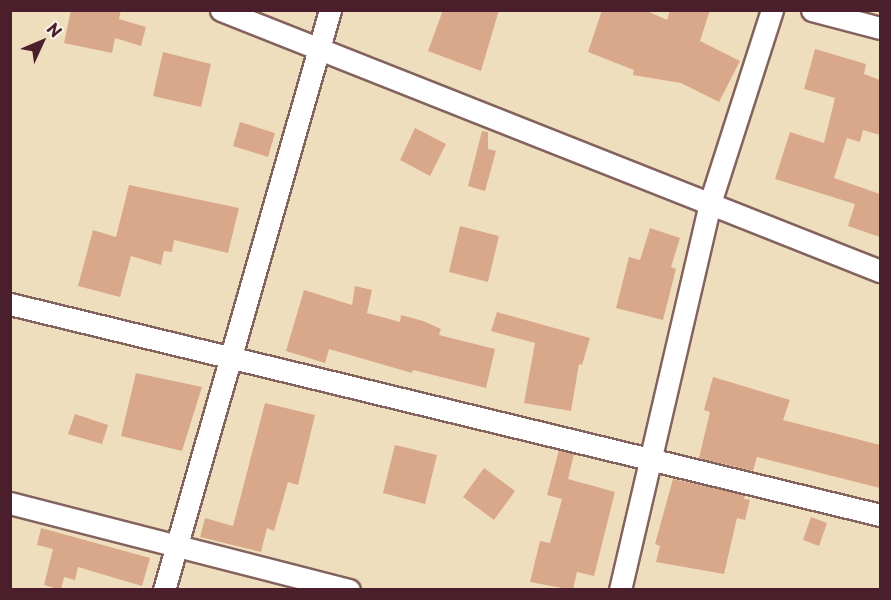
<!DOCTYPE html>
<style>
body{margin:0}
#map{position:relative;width:891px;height:600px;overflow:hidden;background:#efdebd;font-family:"Playpen Sans",sans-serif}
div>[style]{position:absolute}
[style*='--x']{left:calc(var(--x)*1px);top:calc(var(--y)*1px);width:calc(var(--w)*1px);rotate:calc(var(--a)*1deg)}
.building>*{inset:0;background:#d9a88b}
.roads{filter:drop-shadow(2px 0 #84625e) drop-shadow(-2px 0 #84625e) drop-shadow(0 2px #84625e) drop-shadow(0 -2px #84625e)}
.street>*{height:21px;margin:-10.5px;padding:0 10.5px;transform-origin:10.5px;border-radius:10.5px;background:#fff}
span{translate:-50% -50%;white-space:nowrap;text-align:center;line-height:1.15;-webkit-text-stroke:4.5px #f7f3e8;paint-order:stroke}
.frame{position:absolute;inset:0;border:12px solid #4a1f2b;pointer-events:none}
.north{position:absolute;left:12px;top:12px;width:60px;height:60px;-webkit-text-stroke:4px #f7f3e8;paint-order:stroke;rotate:46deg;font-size:16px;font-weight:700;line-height:24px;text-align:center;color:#4a1f2b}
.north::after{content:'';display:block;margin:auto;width:21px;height:27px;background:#4a1f2b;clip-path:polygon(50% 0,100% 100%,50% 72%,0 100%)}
</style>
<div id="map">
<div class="building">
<div style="clip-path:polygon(71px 10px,121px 10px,119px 19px,146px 27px,141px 46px,115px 38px,112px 53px,64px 43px)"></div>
<div style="clip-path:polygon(443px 10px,499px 10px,481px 71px,428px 51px)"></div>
<div style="clip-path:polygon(602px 10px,645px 10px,667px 20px,670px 10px,710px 10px,700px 41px,740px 61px,719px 102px,681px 83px,633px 75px,634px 70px,588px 52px)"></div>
<div style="clip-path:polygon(815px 49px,866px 64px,864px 74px,880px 80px,880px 135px,863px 130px,860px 142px,847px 138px,834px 178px,880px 194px,880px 237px,848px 226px,855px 204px,775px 179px,790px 132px,824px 143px,835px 98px,804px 89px)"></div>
<div style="clip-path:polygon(163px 52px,211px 64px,201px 107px,153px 96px)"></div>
<div style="clip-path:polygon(240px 122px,275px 133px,268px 157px,233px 146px)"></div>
<div style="clip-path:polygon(415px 128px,446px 144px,430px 176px,400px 160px)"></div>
<div style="clip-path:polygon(482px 131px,488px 132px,488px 149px,496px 151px,485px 191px,468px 186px)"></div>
<div style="clip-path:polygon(129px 185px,239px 208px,228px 253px,174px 240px,172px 252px,164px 251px,161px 265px,131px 256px,120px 297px,78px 286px,93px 230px,116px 237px)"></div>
<div style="clip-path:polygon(460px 226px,499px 236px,488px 282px,449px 272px)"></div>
<div style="clip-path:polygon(650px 228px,680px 238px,671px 267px,676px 269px,663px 320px,616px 308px,629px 257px,640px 260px)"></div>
<div style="clip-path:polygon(355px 286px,372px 290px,367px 313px,400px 322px,401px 315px,423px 321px,441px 329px,439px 335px,495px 349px,486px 388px,413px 370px,412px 373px,329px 349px,325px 363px,286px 351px,304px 290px,352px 305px)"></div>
<div style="clip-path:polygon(497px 312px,590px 338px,582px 365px,579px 364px,571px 411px,524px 403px,535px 343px,491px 331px)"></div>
<div style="clip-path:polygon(136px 373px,202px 387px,182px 451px,121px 436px)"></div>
<div style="clip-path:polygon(713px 377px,790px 400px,783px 420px,880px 445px,880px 488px,757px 457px,753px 471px,699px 458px,710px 412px,704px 410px)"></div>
<div style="clip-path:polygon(265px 403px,315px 415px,298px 485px,288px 482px,274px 531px,267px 528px,261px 552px,200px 537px,205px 518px,233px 526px)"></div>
<div style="clip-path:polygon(75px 414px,108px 425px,102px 444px,68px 434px)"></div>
<div style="clip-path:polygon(395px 445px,437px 455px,425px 504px,383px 493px)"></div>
<div style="clip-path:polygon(559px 450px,574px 454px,568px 479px,615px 492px,594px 576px,577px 572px,573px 590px,530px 582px,540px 541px,550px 543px,562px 499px,547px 495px)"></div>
<div style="clip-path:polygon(484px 468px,515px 491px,494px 520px,463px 497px)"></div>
<div style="clip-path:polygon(673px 479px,745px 495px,744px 499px,750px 500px,745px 520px,737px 518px,724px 574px,656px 562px,660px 546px,655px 544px)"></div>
<div style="clip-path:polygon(811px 517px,827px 523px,819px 546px,803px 540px)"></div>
<div style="clip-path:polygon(41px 528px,150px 558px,142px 586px,78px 567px,75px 580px,64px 577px,61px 590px,44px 585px,53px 549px,37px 545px)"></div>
</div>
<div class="roads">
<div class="street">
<div style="--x:221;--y:10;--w:709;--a:21.61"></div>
<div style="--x:812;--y:10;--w:70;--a:14.8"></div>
<div style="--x:10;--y:304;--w:895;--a:13.63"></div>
<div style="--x:10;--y:503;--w:350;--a:14.4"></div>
<div style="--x:164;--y:590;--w:603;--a:-74.03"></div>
<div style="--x:620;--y:590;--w:397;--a:-76.9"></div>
<div style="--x:710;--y:203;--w:203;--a:-72.2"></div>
</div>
</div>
<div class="frame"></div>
<div class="north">N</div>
</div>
